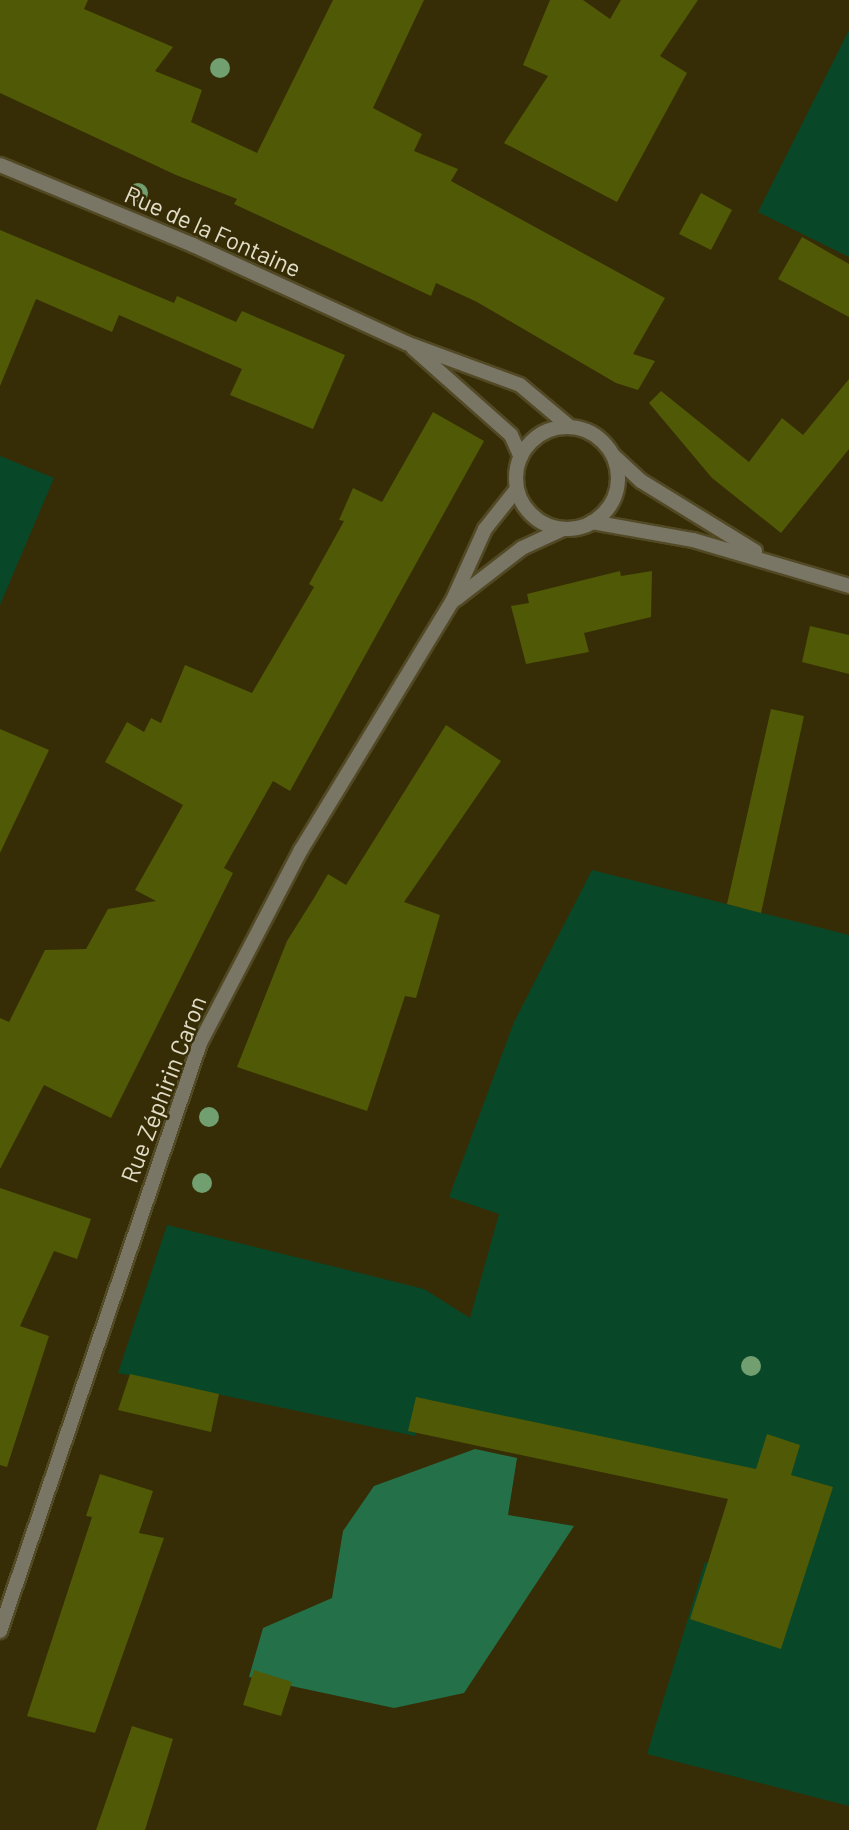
<!DOCTYPE html>
<meta charset="utf-8">
<style>
body{margin:0}
#map{position:relative;width:849px;height:1830px;overflow:hidden;background:#362d06;font-family:Barlow,sans-serif}
div>[style]{position:absolute}
[style*='--x']{left:calc(var(--x)*1px);top:calc(var(--y)*1px);width:calc(var(--w)*1px);rotate:calc(var(--a)*1deg)}
.green>*{inset:0;background:#094729}
.forest>*{inset:0;background:#247149}
.building>*{inset:0;background:#505905}
.roads{filter:drop-shadow(2px 0 #524925) drop-shadow(-2px 0 #524925) drop-shadow(0 2px #524925) drop-shadow(0 -2px #524925)}
.street>*{height:14px;margin:-7px;padding:0 7px;transform-origin:7px;border-radius:7px;background:#7a7666}
.street>.ring{margin:-7px;padding:0;box-sizing:content-box;background:none;border:14px solid #7a7666;border-radius:50%}
.trees>*{width:20px;height:20px;margin:-10px;border-radius:50%;background:#719f6f}
span{translate:-50% -50%;white-space:nowrap;text-align:center;line-height:1.15;-webkit-text-stroke:5px #362d06;paint-order:stroke}
.street-label{font-size:24px;color:#e3deca}
</style>
<div id="map">
<div class="green">
<div style="clip-path:polygon(849px 30px,849px 257px,758px 212px)"></div>
<div style="clip-path:polygon(0 456px,54px 478px,0 605px)"></div>
<div style="clip-path:polygon(592px 870px,849px 935px,849px 1806px,647px 1754px,705px 1562px,721px 1566px,748px 1471px,422px 1402px,415px 1436px,118px 1373px,167px 1225px,424px 1289px,470px 1318px,499px 1214px,449px 1197px,514px 1022px)"></div>
</div>
<div class="forest">
<div style="clip-path:polygon(475px 1449px,517px 1458px,508px 1515px,574px 1526px,464px 1693px,394px 1708px,249px 1677px,263px 1628px,332px 1598px,343px 1531px,374px 1486px)"></div>
</div>
<div class="building">
<div style="clip-path:polygon(0 0,88px 0,84px 9px,173px 47px,155px 71px,202px 90px,191px 122px,257px 153px,333px 0,424px 0,373px 108px,422px 134px,414px 151px,458px 169px,451px 181px,665px 298px,633px 354px,655px 361px,638px 390px,616px 383px,477px 302px,436px 283px,431px 296px,234px 204px,237px 199px,176px 175px,0 93px)"></div>
<div style="clip-path:polygon(550px 0,583px 0,610px 19px,621px 0,698px 0,660px 56px,687px 73px,617px 202px,504px 143px,548px 76px,523px 65px)"></div>
<div style="clip-path:polygon(701px 193px,732px 210px,711px 250px,679px 234px)"></div>
<div style="clip-path:polygon(0 230px,174px 303px,177px 296px,236px 322px,242px 311px,345px 355px,313px 429px,230px 395px,242px 369px,119px 315px,112px 332px,36px 299px,0 386px)"></div>
<div style="clip-path:polygon(802px 237px,849px 264px,849px 317px,778px 279px)"></div>
<div style="clip-path:polygon(849px 379px,849px 449px,781px 533px,712px 478px,649px 403px,661px 391px,749px 462px,782px 418px,803px 435px)"></div>
<div style="clip-path:polygon(433px 412px,484px 441px,290px 791px,273px 781px,224px 868px,233px 873px,111px 1118px,44px 1085px,0 1169px,0 1018px,9px 1022px,45px 950px,86px 949px,108px 909px,156px 901px,135px 890px,183px 805px,105px 762px,127px 722px,144px 732px,151px 718px,161px 723px,185px 665px,252px 693px,314px 587px,309px 584px,344px 521px,339px 520px,353px 488px,382px 502px)"></div>
<div style="clip-path:polygon(620px 571px,621px 576px,652px 571px,651px 617px,584px 633px,589px 652px,526px 664px,511px 606px,529px 603px,527px 594px)"></div>
<div style="clip-path:polygon(810px 626px,849px 635px,849px 674px,802px 662px)"></div>
<div style="clip-path:polygon(771px 709px,804px 716px,761px 913px,727px 904px)"></div>
<div style="clip-path:polygon(446px 725px,501px 761px,404px 902px,440px 915px,416px 998px,405px 996px,367px 1111px,237px 1067px,287px 941px,314px 898px,328px 874px,346px 885px)"></div>
<div style="clip-path:polygon(0 729px,49px 750px,0 853px)"></div>
<div style="clip-path:polygon(0 1188px,91px 1219px,77px 1259px,54px 1251px,20px 1326px,49px 1336px,7px 1467px,0 1465px)"></div>
<div style="clip-path:polygon(130px 1374px,219px 1394px,211px 1432px,118px 1410px)"></div>
<div style="clip-path:polygon(416px 1397px,756px 1469px,767px 1434px,800px 1445px,791px 1475px,833px 1487px,781px 1649px,690px 1619px,728px 1499px,408px 1431px)"></div>
<div style="clip-path:polygon(100px 1474px,153px 1491px,139px 1533px,164px 1538px,95px 1733px,27px 1716px,92px 1517px,86px 1516px)"></div>
<div style="clip-path:polygon(254px 1670px,292px 1682px,281px 1716px,243px 1705px)"></div>
<div style="clip-path:polygon(132px 1726px,173px 1739px,145px 1830px,96px 1830px)"></div>
</div>
<div class="roads">
<div class="street">
<div style="--x:0;--y:165;--w:209;--a:22.5"></div>
<div style="--x:193;--y:245;--w:234;--a:24.7"></div>
<div style="--x:406;--y:343;--w:121;--a:20.2"></div>
<div style="--x:520;--y:385;--w:65;--a:40"></div>
<div style="--x:413;--y:348;--w:131;--a:41.6"></div>
<div style="--x:511;--y:435;--w:24;--a:66"></div>
<div class="ring" style="left:516px;top:427px;width:88px;height:88px"></div>
<div style="--x:614;--y:456;--w:37;--a:43"></div>
<div style="--x:641;--y:481;--w:134;--a:31.6"></div>
<div style="--x:592;--y:522;--w:103;--a:10.1"></div>
<div style="--x:693;--y:540;--w:163;--a:16.4"></div>
<div style="--x:456;--y:599;--w:83;--a:-37.7"></div>
<div style="--x:522;--y:548;--w:45;--a:-24.9"></div>
<div style="--x:0;--y:1631;--w:621;--a:-71.21"></div>
<div style="--x:200;--y:1043;--w:218;--a:-62.4"></div>
<div style="--x:301;--y:850;--w:290;--a:-58.7"></div>
<div style="--x:452;--y:602;--w:80;--a:-65.7"></div>
<div style="--x:485;--y:529;--w:50;--a:-51.5"></div>
</div>
</div>
<div class="trees">
<div style="left:220px;top:68px"></div>
<div style="left:138px;top:193px"></div>
<div style="left:209px;top:1117px"></div>
<div style="left:202px;top:1183px"></div>
<div style="left:751px;top:1366px"></div>
</div>
<div class="street-label">
<span style="left:213px;top:231px;rotate:24deg">Rue de la Fontaine</span>
<span style="left:163px;top:1089px;rotate:-69deg">Rue Zéphirin Caron</span>
</div>
</div>
